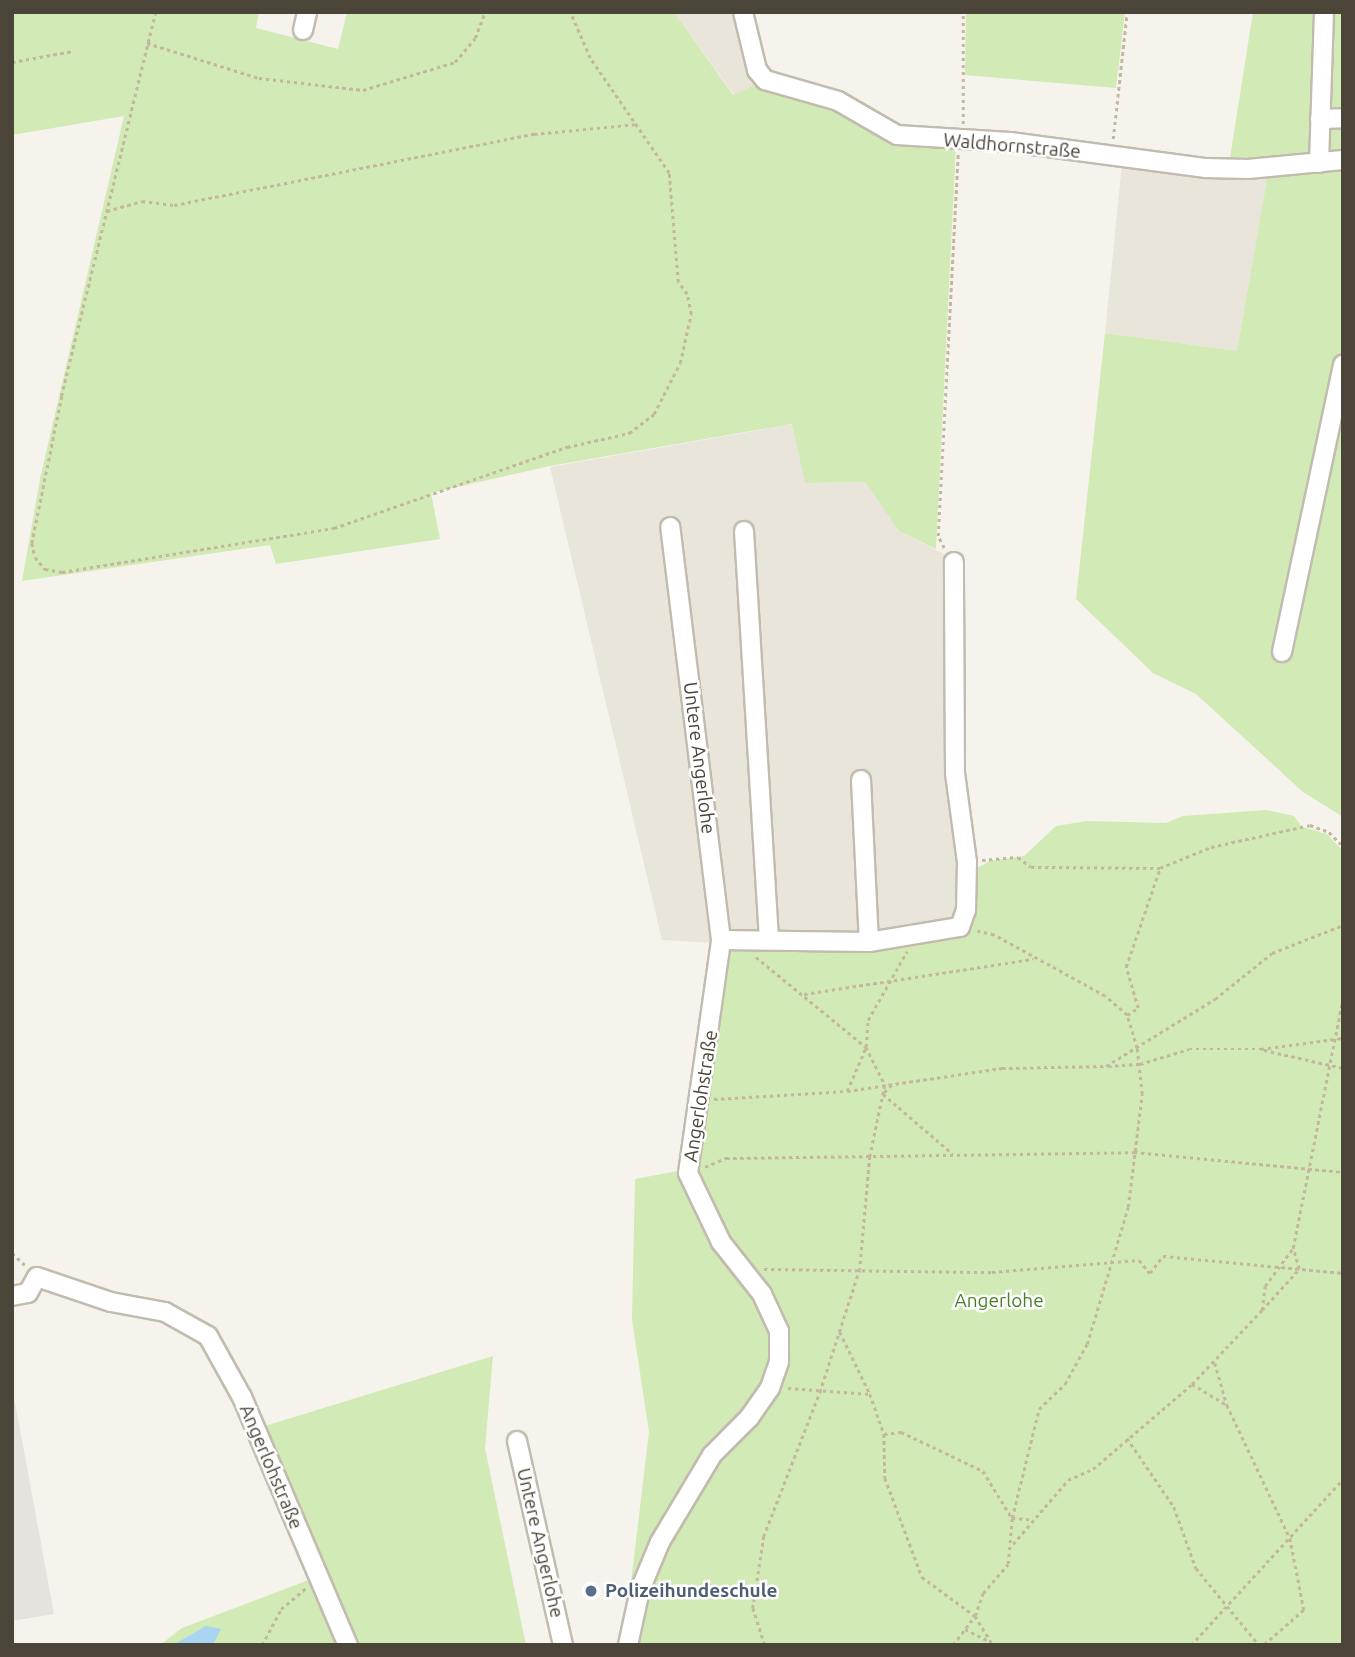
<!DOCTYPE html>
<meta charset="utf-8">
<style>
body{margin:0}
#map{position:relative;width:1355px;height:1657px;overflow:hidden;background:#f6f3ec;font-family:Ubuntu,sans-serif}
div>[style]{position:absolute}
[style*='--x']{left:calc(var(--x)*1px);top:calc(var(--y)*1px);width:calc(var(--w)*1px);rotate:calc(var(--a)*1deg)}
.residential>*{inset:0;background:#eae5da}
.industrial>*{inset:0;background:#e6e2dd}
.green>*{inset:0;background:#d2eab5}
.water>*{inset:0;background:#a9d4f2}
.path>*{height:2.5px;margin-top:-1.25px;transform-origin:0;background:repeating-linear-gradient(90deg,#c4b79f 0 3.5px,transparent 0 7px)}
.roads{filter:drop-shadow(2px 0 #c2bbae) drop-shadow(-2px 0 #c2bbae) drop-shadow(0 2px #c2bbae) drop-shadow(0 -2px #c2bbae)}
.minor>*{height:18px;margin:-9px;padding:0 9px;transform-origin:9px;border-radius:9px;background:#fff}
.dots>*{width:19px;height:19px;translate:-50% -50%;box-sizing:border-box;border:4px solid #fff;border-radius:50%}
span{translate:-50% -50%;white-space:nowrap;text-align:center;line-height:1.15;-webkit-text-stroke:5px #fff;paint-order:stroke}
.street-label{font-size:19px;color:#4b4439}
.park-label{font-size:19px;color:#4a7f2a}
.service-label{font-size:19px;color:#4e5e75;font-weight:700}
.left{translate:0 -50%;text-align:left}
.frame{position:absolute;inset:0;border:14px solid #4b4439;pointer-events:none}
</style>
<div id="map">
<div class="residential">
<div style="clip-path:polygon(674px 12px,749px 12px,756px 46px,768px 71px,769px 89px,752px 86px,734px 95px)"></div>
<div style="clip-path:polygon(1122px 164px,1268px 175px,1237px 351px,1105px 333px)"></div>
<div style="clip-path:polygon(793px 424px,805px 483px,865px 482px,899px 531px,948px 556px,965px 929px,841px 950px,662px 940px,550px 467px)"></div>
</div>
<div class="industrial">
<div style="clip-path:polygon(12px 1386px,54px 1614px,12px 1621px)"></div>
</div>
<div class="green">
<div style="clip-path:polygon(12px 12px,259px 12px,256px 28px,338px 49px,347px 12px,674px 12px,733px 95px,752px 86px,843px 110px,895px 144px,956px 145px,936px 549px,899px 531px,865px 482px,805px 483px,792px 424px,550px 466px,431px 493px,440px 539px,276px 564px,270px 545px,22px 581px,40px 479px,124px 116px,12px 135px)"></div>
<div style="clip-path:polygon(966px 12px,1125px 12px,1116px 88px,965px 75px)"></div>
<div style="clip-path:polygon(1253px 12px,1343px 12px,1343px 817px,1303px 792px,1196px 694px,1153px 673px,1076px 599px,1105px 333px,1237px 351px,1270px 162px,1229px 164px)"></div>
<div style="clip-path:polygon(1266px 810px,1294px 816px,1302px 827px,1327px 834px,1343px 851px,1343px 1645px,632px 1645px,627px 1616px,649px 1432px,632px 1320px,635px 1179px,683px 1170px,711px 943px,841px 950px,965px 929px,975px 869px,990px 861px,1024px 856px,1056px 826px,1087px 821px,1166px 823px,1183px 816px)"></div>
<div style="clip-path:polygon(493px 1356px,485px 1448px,526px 1645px,160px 1645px,182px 1628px,322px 1575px,265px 1426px)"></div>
</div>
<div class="water">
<div style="clip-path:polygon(206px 1626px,221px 1629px,213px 1645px,173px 1645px)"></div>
</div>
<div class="path">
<div style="--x:156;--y:12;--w:395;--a:103.8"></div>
<div style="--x:62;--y:396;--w:150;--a:101.5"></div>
<div style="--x:32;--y:543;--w:14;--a:78"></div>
<div style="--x:35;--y:557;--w:16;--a:50"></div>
<div style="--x:45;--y:569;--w:17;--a:10"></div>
<div style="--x:62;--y:572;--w:276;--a:-9.2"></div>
<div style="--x:334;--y:528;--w:247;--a:-19.2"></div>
<div style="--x:567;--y:447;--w:64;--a:-12.7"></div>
<div style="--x:629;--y:433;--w:31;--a:-37"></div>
<div style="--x:654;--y:414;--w:57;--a:-63"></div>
<div style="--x:680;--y:363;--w:50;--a:-77.3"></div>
<div style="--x:691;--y:314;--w:20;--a:-101"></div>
<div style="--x:687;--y:294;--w:15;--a:-127"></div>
<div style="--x:678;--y:282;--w:109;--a:-94.7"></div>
<div style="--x:669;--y:173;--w:140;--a:-124.5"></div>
<div style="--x:590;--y:58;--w:50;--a:-113.5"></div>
<div style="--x:147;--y:43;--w:117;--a:17.4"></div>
<div style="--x:259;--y:78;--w:105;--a:6.6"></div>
<div style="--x:363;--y:90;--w:96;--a:-16.9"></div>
<div style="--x:455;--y:62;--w:31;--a:-50"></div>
<div style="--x:475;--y:38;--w:28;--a:-69"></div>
<div style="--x:12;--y:62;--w:62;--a:-10.2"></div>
<div style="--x:963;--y:124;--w:112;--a:-90"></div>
<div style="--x:1113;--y:139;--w:128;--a:-83.7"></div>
<div style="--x:107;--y:211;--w:36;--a:-16"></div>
<div style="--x:142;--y:201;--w:32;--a:7"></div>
<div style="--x:174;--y:205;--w:367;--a:-11.2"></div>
<div style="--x:534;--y:134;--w:103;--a:-5.5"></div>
<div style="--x:944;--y:548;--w:13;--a:-117"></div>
<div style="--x:938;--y:536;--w:383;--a:-87"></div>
<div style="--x:982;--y:860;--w:36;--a:-5"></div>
<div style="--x:1018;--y:857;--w:16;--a:38"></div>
<div style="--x:1031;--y:867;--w:129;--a:0.4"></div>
<div style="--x:1160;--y:868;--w:55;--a:-22.4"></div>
<div style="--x:1211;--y:847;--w:101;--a:-12.5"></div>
<div style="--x:1310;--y:825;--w:20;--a:20"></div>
<div style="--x:1329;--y:832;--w:20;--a:45"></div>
<div style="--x:756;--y:957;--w:142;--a:39.3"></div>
<div style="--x:866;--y:1047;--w:42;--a:63.4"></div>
<div style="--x:885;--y:1085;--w:73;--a:101.9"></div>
<div style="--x:870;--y:1156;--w:113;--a:95.1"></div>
<div style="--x:860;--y:1269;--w:127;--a:107.9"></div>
<div style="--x:821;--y:1390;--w:157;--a:111.3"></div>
<div style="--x:764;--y:1536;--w:73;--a:98.7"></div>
<div style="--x:753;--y:1608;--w:39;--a:72"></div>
<div style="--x:804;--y:994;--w:232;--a:-8.7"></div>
<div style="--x:1127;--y:1015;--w:13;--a:-32"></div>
<div style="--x:1138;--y:1008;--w:43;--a:-106.3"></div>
<div style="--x:1126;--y:967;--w:105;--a:-71"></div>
<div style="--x:1264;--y:1050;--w:81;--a:12.8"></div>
<div style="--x:1108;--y:1066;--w:32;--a:-4"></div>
<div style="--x:1140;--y:1064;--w:51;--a:-17"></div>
<div style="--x:1189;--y:1049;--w:72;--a:0"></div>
<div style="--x:1261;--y:1049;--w:83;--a:-7.6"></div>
<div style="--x:892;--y:1085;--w:13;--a:135"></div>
<div style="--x:883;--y:1094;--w:92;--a:40.6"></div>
<div style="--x:847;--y:1091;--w:48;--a:-66.6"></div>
<div style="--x:866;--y:1047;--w:27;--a:-86"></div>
<div style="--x:868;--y:1020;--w:79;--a:-60.5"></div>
<div style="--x:714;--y:1099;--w:133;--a:-3.4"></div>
<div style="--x:847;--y:1091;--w:157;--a:-8.4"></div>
<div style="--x:1002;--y:1068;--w:104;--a:-1.1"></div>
<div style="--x:1106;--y:1066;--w:128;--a:-31.6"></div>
<div style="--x:1215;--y:999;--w:73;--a:-38.9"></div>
<div style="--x:1272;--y:953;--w:76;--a:-21.5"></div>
<div style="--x:705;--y:1167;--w:23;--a:-23"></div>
<div style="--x:726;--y:1158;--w:408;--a:-0.8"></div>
<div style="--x:1134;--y:1152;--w:210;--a:5.5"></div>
<div style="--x:12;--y:1253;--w:18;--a:43"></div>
<div style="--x:764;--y:1269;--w:228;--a:0.8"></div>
<div style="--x:992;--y:1272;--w:147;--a:-4.7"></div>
<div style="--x:1139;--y:1260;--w:17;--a:50"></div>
<div style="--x:1150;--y:1273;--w:21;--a:-53"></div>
<div style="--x:1163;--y:1256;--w:181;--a:5.4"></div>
<div style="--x:1262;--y:1310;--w:55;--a:-47.9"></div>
<div style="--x:1299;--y:1269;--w:22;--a:-106"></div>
<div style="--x:840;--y:1332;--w:69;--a:64.2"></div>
<div style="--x:870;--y:1394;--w:42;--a:70.7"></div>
<div style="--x:884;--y:1434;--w:17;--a:-7"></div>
<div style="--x:901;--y:1432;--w:91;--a:25.4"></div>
<div style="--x:983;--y:1471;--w:55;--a:58.3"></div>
<div style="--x:1012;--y:1518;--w:21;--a:5"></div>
<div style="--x:1215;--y:1363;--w:44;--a:74.1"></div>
<div style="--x:1227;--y:1405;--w:147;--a:64.7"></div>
<div style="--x:1290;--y:1538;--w:73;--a:79"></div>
<div style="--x:1304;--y:1610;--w:53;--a:138.8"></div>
<div style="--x:1192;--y:1384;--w:41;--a:31"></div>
<div style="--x:788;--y:1388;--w:82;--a:4.2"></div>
<div style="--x:884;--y:1434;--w:44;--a:88.7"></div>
<div style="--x:885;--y:1478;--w:106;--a:69.5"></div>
<div style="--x:922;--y:1577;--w:66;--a:36.3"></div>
<div style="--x:975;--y:1616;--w:34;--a:58"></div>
<div style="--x:1127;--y:1438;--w:83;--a:55.7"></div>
<div style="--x:1174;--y:1507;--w:65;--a:70.2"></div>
<div style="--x:1196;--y:1568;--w:99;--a:50.7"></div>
<div style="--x:1013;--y:1544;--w:84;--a:-49.3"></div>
<div style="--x:1068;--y:1480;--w:27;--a:-24"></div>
<div style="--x:1093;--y:1469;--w:130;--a:-40.6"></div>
<div style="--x:1192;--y:1384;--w:102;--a:-46.6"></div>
<div style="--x:1262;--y:1310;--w:24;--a:-83"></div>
<div style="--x:1265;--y:1286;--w:47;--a:-53.6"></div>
<div style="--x:1293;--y:1248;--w:256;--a:-78.7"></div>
<div style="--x:965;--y:1629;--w:28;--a:27"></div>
<div style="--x:262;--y:1645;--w:41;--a:-62.2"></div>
<div style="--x:281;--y:1609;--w:33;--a:-40"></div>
<div style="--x:953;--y:1645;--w:36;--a:-53"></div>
<div style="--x:975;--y:1616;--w:24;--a:-71"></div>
<div style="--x:983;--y:1593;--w:38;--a:-49"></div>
<div style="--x:1008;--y:1564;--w:46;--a:-85"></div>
<div style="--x:1012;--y:1518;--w:112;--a:-76.1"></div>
<div style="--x:1039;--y:1409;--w:36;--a:-44"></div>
<div style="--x:1065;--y:1384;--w:46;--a:-61.2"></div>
<div style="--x:1087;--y:1344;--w:143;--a:-73.3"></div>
<div style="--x:1128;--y:1207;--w:114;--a:-82.9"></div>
<div style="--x:1142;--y:1094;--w:46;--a:-96.2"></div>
<div style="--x:1137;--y:1048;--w:34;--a:-107"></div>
<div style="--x:1127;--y:1015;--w:29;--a:-139"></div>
<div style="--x:1105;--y:996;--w:127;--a:-151.2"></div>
<div style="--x:994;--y:935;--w:17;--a:-167"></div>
<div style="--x:1191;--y:1645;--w:225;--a:-47.5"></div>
</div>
<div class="roads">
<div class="minor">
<div style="--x:743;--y:12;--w:60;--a:76.4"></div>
<div style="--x:757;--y:70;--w:13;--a:51"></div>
<div style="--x:765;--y:80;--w:76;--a:16"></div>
<div style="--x:838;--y:101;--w:68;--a:30"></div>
<div style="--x:897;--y:135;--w:113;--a:3.5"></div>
<div style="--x:1010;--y:142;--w:198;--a:7.6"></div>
<div style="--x:1206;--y:168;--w:42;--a:1.4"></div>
<div style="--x:1248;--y:169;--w:95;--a:-5.4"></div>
<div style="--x:303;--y:30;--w:18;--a:-77"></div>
<div style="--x:1320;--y:119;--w:23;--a:-2"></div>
<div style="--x:1319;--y:163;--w:151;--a:-88.1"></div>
<div style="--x:744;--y:531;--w:409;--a:86.5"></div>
<div style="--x:1282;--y:652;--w:294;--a:-78"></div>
<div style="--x:861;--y:780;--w:162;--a:87.2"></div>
<div style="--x:721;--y:940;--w:148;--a:0.8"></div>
<div style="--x:869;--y:942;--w:92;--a:-9.4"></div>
<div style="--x:960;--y:927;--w:18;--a:-71"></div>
<div style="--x:966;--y:910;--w:48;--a:-88.8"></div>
<div style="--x:967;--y:862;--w:90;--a:-97.7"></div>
<div style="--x:955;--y:773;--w:211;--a:-90.3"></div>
<div style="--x:12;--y:1296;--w:16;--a:-11"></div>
<div style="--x:28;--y:1293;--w:18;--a:-61"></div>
<div style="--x:37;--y:1277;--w:78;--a:18.7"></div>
<div style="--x:111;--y:1302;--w:55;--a:10.5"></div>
<div style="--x:165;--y:1312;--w:49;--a:29.2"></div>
<div style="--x:208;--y:1336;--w:70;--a:60.9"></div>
<div style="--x:242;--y:1397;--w:270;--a:66.9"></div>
<div style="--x:517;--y:1441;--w:209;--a:77.3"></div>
<div style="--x:628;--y:1645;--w:56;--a:-77.7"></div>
<div style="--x:640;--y:1590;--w:52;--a:-67.4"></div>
<div style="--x:660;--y:1542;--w:101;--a:-59.1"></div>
<div style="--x:712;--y:1455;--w:52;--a:-45"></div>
<div style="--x:749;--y:1418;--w:37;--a:-55"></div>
<div style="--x:770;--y:1388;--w:28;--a:-71"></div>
<div style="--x:779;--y:1362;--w:31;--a:-90"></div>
<div style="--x:779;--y:1331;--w:41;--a:-114.7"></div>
<div style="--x:762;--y:1294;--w:66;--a:-128.3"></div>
<div style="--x:721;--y:1242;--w:76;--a:-115.6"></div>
<div style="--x:688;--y:1173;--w:235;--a:-81.9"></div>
<div style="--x:721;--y:940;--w:416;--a:-97"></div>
</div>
</div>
<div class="dots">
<div style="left:591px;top:1591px;background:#5c6f8a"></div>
</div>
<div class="street-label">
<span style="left:1012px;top:146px;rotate:5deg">Waldhornstraße</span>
<span style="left:699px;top:758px;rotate:83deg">Untere Angerlohe</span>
<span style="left:701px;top:1096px;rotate:-81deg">Angerlohstraße</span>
<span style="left:271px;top:1467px;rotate:67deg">Angerlohstraße</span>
<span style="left:540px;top:1543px;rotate:77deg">Untere Angerlohe</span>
</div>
<div class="park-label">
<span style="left:999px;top:1301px">Angerlohe</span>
</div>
<div class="service-label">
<span class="left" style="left:605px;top:1591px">Polizeihundeschule</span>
</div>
<div class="frame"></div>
</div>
